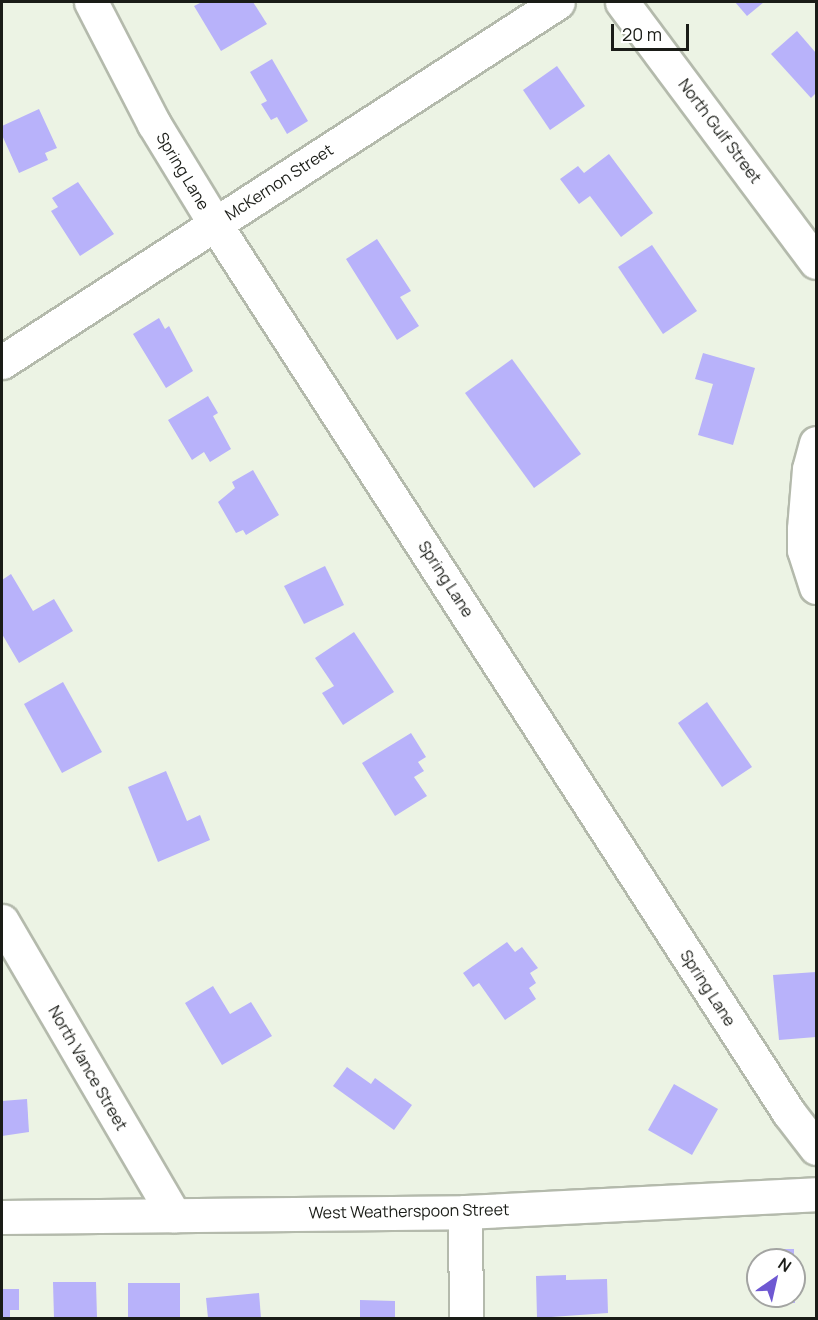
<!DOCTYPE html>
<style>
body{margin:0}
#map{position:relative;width:818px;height:1320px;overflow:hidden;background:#ecf3e4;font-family:Manrope,sans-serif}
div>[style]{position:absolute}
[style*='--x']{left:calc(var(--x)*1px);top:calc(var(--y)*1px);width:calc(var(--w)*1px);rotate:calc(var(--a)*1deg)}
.building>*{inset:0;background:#b8b2fa}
.roads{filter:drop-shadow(2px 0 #b4baac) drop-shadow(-2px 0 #b4baac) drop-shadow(0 2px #b4baac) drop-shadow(0 -2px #b4baac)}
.minor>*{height:33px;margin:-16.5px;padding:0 16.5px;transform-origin:16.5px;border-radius:16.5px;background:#fff}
span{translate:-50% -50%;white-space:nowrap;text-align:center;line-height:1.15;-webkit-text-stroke:4.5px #fff;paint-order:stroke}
.street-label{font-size:16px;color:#1a1c17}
.frame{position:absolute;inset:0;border:3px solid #1a1c17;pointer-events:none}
.north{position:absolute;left:746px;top:1248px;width:60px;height:60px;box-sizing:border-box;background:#fff;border:2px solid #a3a4a2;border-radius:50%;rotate:34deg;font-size:16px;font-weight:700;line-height:24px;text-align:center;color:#1a1c17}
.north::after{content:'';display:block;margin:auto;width:21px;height:27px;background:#6e58d2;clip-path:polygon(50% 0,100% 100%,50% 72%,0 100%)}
.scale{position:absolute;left:611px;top:24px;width:78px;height:27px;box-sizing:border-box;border:3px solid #1a1c17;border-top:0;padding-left:8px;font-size:18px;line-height:21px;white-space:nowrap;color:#1a1c17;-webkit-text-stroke:4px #fff;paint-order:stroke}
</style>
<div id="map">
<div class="building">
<div style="clip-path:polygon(202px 2px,253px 2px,267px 24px,221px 51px,194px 6px)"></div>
<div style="clip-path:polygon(735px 2px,764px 2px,747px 16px)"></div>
<div style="clip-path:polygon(797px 31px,816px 53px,816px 93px,811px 98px,771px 54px)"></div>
<div style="clip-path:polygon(272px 59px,308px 121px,287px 134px,277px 117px,271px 120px,261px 104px,267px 101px,250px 72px)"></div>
<div style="clip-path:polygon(557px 66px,585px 106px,550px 130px,523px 90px)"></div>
<div style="clip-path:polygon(39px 109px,57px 148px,45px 153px,48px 160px,19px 173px,2px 135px,2px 126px)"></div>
<div style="clip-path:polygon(609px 154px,653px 213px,621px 237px,590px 196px,579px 204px,560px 179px,578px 166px,584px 173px)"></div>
<div style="clip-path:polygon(78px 182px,114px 234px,80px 256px,51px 211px,58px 207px,52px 198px)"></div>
<div style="clip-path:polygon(377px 239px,411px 291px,400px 297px,419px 326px,397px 340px,346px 259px)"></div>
<div style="clip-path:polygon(652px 245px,697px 311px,663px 334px,618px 267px)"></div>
<div style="clip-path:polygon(159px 318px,165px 329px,169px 326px,193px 371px,166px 388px,133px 334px)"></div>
<div style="clip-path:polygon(703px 353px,755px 368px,733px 445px,698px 435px,713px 384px,695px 379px)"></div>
<div style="clip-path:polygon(512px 359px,581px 454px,534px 488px,465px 393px)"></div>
<div style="clip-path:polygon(208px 396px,218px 413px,213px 416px,231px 449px,210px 462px,204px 452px,192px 460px,168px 420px)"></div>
<div style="clip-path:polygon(253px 470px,279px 515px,246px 535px,243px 530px,236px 533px,218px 502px,235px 488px,232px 482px)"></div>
<div style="clip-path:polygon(325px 566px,344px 605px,304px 624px,284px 586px)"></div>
<div style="clip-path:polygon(11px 574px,33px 611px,54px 599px,73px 631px,19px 663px,2px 634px,2px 580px)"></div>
<div style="clip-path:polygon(354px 632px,394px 692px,343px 725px,322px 693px,334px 686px,315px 658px)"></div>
<div style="clip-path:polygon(63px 682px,102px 752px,62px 773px,24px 704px)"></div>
<div style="clip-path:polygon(707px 702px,752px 767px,722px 787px,678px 723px)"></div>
<div style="clip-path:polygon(411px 733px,426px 757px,418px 762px,424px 771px,414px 777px,427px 796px,395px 816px,362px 763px)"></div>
<div style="clip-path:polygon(166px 771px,187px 821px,200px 815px,210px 840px,158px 862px,128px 787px)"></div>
<div style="clip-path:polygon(507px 942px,515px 952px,522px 947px,538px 968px,530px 973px,536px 983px,529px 988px,536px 999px,505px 1020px,479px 983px,473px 987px,463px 973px)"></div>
<div style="clip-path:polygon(816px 972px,816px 1037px,779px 1040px,773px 975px)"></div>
<div style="clip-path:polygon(213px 986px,230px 1014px,251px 1002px,272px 1036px,222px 1065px,185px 1003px)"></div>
<div style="clip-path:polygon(347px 1067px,371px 1084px,375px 1078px,412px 1105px,394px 1130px,333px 1086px)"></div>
<div style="clip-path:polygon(674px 1084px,718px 1109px,692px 1155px,648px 1130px)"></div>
<div style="clip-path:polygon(27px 1099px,29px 1132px,2px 1136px,2px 1101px)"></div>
<div style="clip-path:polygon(778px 1249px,794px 1249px,794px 1260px,778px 1260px)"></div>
<div style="clip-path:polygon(566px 1275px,566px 1280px,607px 1279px,608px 1313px,537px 1318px,536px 1276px)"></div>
<div style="clip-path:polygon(53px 1282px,96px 1282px,97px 1318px,54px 1318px)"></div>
<div style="clip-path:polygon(128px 1283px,180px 1283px,180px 1318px,128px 1318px)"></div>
<div style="clip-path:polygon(2px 1289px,19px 1289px,19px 1310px,10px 1310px,10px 1318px,2px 1318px)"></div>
<div style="clip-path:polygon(259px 1293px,261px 1318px,208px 1318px,206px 1298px)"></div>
<div style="clip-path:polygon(776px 1296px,795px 1296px,795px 1303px,777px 1303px)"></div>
<div style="clip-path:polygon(360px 1300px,395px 1301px,395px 1318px,360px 1318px)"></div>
</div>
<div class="roads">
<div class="minor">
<div style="--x:91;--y:2;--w:137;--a:62.7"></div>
<div style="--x:154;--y:124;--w:117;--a:58.6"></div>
<div style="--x:215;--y:224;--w:1058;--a:57.15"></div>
<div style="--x:789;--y:1113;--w:44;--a:52.4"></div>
<div style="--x:622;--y:2;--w:324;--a:53.3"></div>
<div style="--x:2;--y:362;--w:662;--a:-32.92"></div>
<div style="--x:816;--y:443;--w:27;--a:105"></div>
<div style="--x:809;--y:469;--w:60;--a:94.8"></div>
<div style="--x:804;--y:529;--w:21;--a:90"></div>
<div style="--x:804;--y:550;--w:39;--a:72"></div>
<div style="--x:2;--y:921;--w:341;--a:59.7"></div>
<div style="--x:465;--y:1212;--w:106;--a:89.5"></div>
<div style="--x:2;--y:1217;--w:463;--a:-0.6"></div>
<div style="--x:465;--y:1212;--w:351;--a:-2.9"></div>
</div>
</div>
<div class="street-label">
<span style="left:720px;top:131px;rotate:53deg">North Gulf Street</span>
<span style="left:183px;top:171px;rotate:59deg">Spring Lane</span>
<span style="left:279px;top:182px;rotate:-33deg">McKernon Street</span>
<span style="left:446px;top:579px;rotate:57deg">Spring Lane</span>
<span style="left:708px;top:988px;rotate:57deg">Spring Lane</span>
<span style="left:88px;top:1068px;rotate:60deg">North Vance Street</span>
<span style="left:409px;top:1211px;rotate:-1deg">West Weatherspoon Street</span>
</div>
<div class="frame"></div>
<div class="north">N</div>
<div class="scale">20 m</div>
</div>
